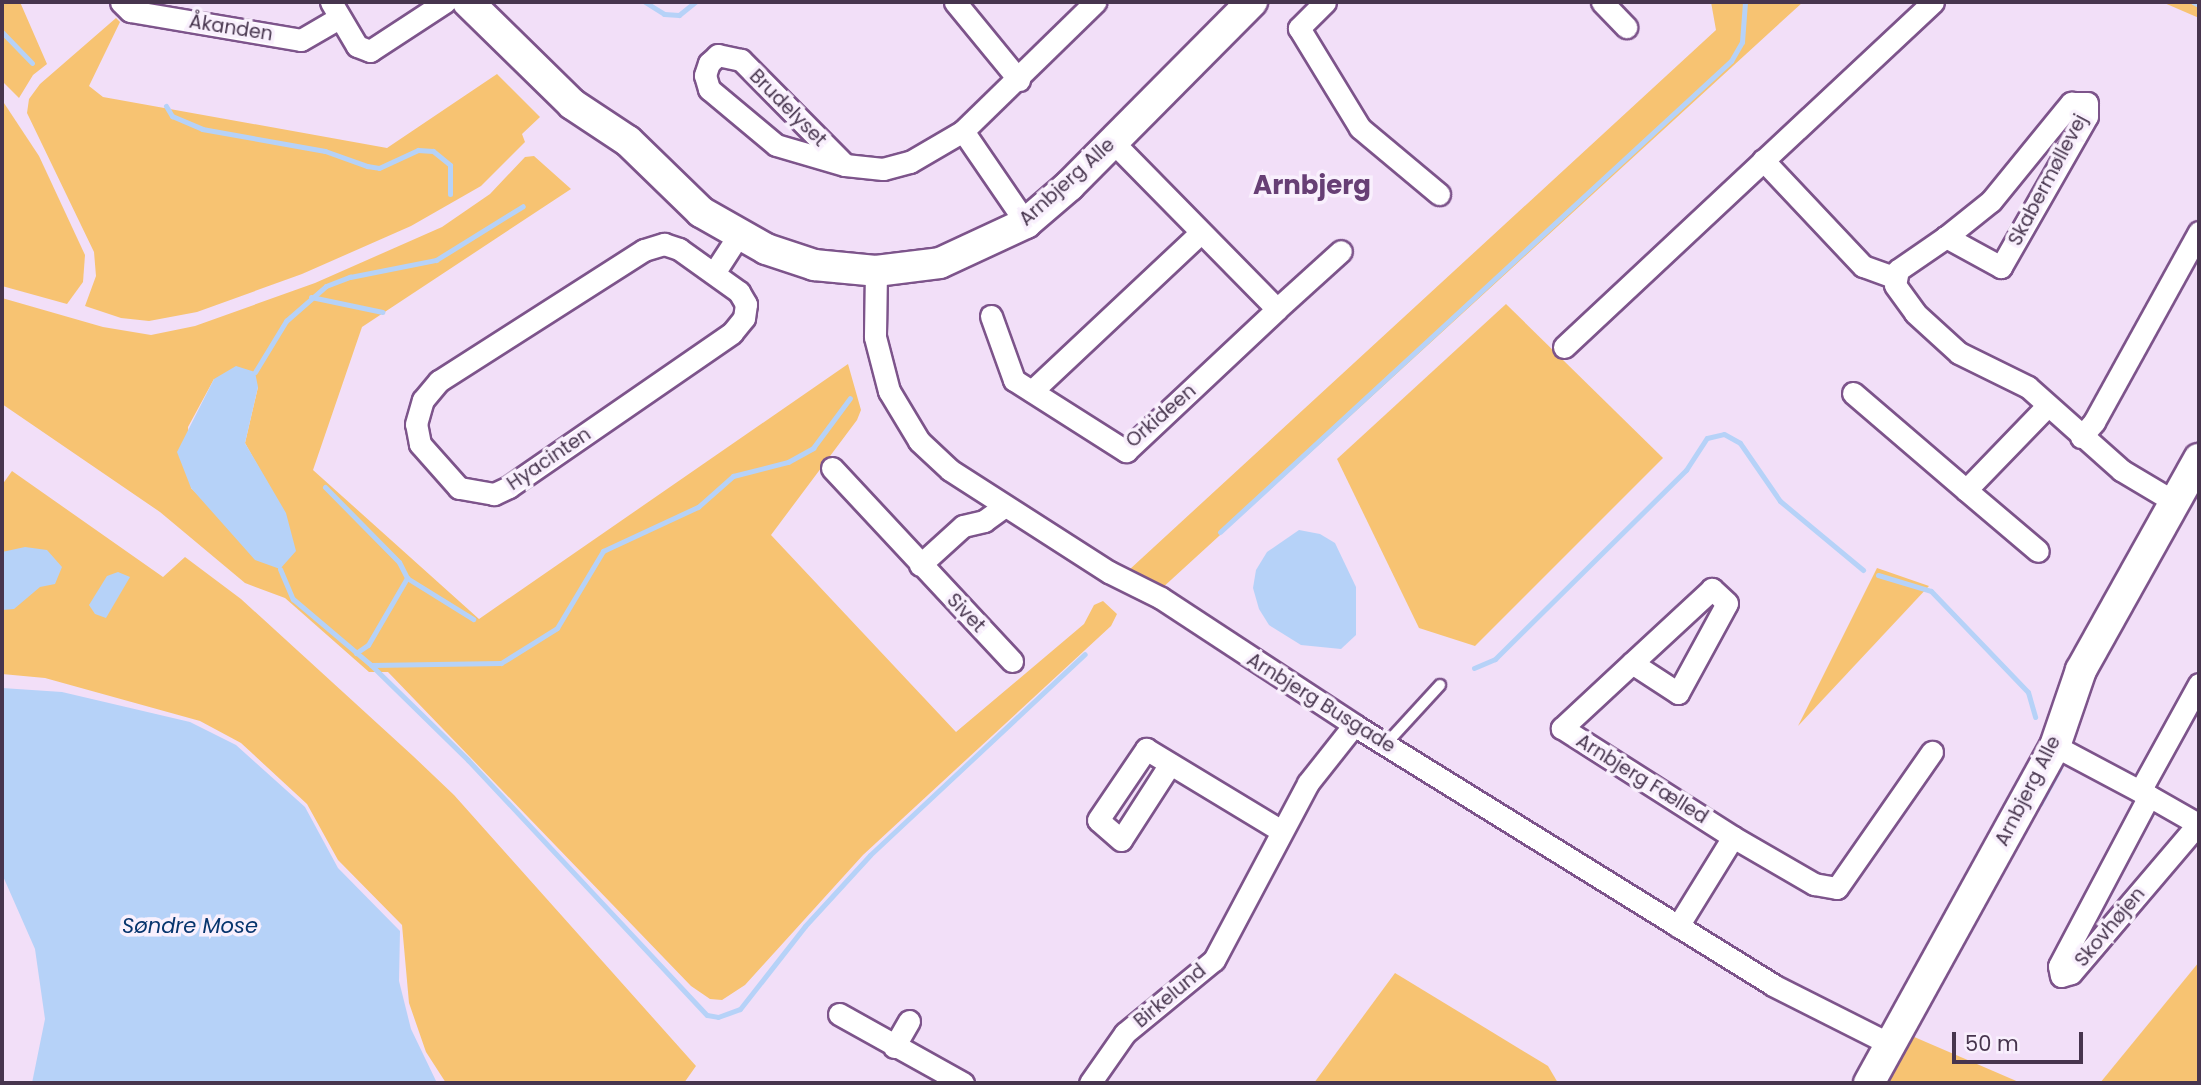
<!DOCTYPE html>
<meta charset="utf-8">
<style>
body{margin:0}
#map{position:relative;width:2201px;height:1085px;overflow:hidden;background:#f2dff8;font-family:Poppins,sans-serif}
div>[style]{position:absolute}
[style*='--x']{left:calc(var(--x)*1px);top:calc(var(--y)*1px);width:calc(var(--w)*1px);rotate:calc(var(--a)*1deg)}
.green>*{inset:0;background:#f7c372}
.water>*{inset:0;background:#b6d2f8}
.stream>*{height:5px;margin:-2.5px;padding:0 2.5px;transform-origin:2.5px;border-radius:2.5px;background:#b6d2f8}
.roads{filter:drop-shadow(2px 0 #7d548b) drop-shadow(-2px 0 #7d548b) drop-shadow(0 2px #7d548b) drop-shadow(0 -2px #7d548b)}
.lane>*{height:10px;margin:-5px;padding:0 5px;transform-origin:5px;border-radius:5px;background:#fff}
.street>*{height:21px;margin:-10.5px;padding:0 10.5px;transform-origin:10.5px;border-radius:10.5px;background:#fff}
.secondary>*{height:30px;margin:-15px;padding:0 15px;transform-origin:15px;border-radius:15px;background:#fff}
span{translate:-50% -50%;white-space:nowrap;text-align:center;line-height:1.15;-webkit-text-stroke:7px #f9f0fd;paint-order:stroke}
.street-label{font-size:19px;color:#47354e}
.water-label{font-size:21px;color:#07356e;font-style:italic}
.district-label{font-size:26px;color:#673f75;font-weight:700}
.frame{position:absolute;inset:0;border:4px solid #47354e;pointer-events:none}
.scale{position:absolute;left:1952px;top:1032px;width:131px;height:32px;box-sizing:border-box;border:4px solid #47354e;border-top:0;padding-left:9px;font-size:21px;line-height:24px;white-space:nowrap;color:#47354e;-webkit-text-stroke:5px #f9f0fd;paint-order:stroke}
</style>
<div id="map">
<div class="green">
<div style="clip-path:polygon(2px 2px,20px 2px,47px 64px,33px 75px,19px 98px,2px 81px)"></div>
<div style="clip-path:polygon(1711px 2px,1803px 2px,1160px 590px,1129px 570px,1716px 30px)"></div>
<div style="clip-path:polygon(2162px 2px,2199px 2px,2199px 18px)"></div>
<div style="clip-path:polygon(116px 18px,120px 22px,89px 86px,103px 97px,387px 148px,497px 74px,540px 117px,522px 134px,525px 142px,481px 186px,411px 226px,302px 274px,197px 312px,149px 321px,121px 318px,85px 306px,96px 276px,94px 252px,27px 113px,29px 99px,40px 84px)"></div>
<div style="clip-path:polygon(2px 100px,39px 156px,85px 255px,83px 282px,67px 304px,2px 286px)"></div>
<div style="clip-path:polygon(evenodd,534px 156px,571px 189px,362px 327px,313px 470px,479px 619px,848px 364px,861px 410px,857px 420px,771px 535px,956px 732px,1084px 624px,1094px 605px,1103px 601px,1117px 614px,1111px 626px,863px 855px,745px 985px,722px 1000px,710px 999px,691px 986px,388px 672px,369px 672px,285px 598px,245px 583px,160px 512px,2px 404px,2px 298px,103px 327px,151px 335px,195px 326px,315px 283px,442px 227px,490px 194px,525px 157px,534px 156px,214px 379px,258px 387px,245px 443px,259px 468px,223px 519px,191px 488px,188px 427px,214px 379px)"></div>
<div style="clip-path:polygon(1506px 304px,1663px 458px,1475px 646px,1419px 628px,1337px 459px)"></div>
<div style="clip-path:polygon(12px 471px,163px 577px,185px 557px,241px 599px,413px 756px,454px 795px,696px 1066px,684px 1083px,446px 1083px,426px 1052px,409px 1003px,402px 925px,338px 860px,307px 804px,241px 743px,200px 721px,45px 678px,2px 674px,2px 485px)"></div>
<div style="clip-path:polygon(1877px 568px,1929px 586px,1798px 726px)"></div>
<div style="clip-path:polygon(2199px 962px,2199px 1083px,2100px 1083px)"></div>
<div style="clip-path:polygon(1395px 973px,1548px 1066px,1558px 1083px,1314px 1083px)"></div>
<div style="clip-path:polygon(1905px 1033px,2021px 1083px,1879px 1083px)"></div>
</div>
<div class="water">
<div style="clip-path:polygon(236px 366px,255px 372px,258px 387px,245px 443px,286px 513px,296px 551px,280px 569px,255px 560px,191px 488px,177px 452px,214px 379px)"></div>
<div style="clip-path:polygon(1299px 530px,1320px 534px,1335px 543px,1356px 587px,1356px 635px,1341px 649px,1301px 645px,1269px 625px,1259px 609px,1253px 588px,1256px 570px,1267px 552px)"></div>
<div style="clip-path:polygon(25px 547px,47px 550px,62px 567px,55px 584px,40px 587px,14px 609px,2px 610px,2px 552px)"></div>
<div style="clip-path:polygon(118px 572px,130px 577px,106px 618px,95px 614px,89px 605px,107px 576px)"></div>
<div style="clip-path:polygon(2px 688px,62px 692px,190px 722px,236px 745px,305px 807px,338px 868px,400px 931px,399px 981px,411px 1029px,437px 1083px,32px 1083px,45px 1019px,35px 949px,2px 874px)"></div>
</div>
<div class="stream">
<div style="--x:645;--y:2;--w:22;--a:32"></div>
<div style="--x:664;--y:14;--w:15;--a:4"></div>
<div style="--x:679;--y:15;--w:21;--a:-39"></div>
<div style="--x:2193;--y:2;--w:7;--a:27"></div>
<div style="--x:2;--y:32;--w:43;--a:45.9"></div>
<div style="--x:166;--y:106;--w:12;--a:59"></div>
<div style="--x:172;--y:116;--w:33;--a:23"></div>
<div style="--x:202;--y:129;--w:125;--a:10.1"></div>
<div style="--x:325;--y:151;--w:45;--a:19.7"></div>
<div style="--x:367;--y:166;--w:12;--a:9"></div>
<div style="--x:379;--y:168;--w:43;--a:-24.8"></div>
<div style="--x:418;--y:150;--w:15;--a:4"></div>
<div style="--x:433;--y:151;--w:22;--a:39"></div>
<div style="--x:450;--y:165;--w:29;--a:90"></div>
<div style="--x:311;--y:297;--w:73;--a:11.9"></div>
<div style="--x:255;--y:372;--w:60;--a:-58.7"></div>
<div style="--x:286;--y:321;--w:53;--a:-41.2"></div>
<div style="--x:326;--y:286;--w:26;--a:-21"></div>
<div style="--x:350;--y:277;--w:88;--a:-11.2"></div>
<div style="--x:436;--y:260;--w:102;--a:-31.8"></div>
<div style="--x:325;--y:487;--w:105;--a:45.4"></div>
<div style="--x:399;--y:562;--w:18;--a:63"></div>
<div style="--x:407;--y:578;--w:78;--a:31.8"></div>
<div style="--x:1220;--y:532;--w:695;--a:-42.67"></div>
<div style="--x:1731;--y:61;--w:22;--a:-60"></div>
<div style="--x:1742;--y:42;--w:40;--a:-85.7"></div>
<div style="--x:280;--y:569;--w:33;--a:67"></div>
<div style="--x:293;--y:599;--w:102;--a:40.2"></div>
<div style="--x:371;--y:665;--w:130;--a:-0.9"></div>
<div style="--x:501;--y:663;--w:66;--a:-32"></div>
<div style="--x:557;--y:628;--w:90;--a:-59.1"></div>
<div style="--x:603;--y:551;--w:105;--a:-24.9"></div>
<div style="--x:698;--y:507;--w:47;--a:-41.5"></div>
<div style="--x:733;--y:476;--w:57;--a:-14.3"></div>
<div style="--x:788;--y:462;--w:29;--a:-29"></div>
<div style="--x:813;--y:448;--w:62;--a:-53.5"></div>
<div style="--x:1878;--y:575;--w:55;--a:16.8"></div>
<div style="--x:1931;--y:591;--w:140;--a:46.2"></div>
<div style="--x:2028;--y:692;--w:26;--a:74"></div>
<div style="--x:356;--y:653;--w:14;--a:-34"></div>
<div style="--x:368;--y:645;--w:78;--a:-59.8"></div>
<div style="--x:371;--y:665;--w:136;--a:44.4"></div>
<div style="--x:468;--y:760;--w:349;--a:46.9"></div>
<div style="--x:707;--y:1015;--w:11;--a:10"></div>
<div style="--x:718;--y:1017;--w:23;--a:-20"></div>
<div style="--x:740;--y:1009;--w:105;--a:-51.9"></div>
<div style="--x:805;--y:926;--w:96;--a:-47.5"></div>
<div style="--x:870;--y:855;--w:294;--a:-43.1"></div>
<div style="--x:1474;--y:668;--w:23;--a:-23"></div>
<div style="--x:1495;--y:659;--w:269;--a:-44.7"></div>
<div style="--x:1686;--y:470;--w:38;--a:-57"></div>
<div style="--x:1707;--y:438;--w:17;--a:-13"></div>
<div style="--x:1724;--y:434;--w:18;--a:29"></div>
<div style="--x:1740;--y:443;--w:70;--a:55.4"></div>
<div style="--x:1780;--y:501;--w:108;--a:39.7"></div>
<div style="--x:2040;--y:804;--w:39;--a:-61"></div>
</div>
<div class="roads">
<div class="lane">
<div style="--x:1386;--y:744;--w:80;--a:-47.5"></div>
</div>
<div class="street">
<div style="--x:121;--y:2;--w:13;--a:45"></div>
<div style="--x:130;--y:11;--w:173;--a:9.6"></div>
<div style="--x:301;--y:40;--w:44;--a:-30.1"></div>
<div style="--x:331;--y:2;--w:51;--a:59.4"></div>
<div style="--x:357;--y:46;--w:14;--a:21"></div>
<div style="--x:370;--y:51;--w:90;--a:-33.2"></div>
<div style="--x:955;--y:2;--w:101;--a:50.6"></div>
<div style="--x:1325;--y:2;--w:37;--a:135"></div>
<div style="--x:1299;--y:28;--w:117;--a:58.6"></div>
<div style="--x:1360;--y:128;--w:103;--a:39.9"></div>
<div style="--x:1602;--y:2;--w:35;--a:46"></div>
<div style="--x:963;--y:131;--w:112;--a:55.6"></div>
<div style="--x:1763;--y:160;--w:146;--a:46.7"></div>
<div style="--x:1863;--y:266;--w:32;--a:20"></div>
<div style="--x:845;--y:165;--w:148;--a:-134.7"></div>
<div style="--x:741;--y:60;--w:24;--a:-168"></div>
<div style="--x:718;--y:55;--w:12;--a:138"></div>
<div style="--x:709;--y:63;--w:13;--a:108"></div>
<div style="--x:705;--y:75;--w:15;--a:74"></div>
<div style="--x:709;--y:89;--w:87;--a:39.9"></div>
<div style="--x:776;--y:145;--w:72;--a:16.2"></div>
<div style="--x:845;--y:165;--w:38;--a:6"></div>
<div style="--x:883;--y:169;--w:28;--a:-15"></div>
<div style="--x:910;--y:162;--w:61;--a:-30.3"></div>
<div style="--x:963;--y:131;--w:185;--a:-44.3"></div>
<div style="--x:1946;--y:237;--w:58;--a:-38.7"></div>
<div style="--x:1991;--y:201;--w:127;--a:-50.8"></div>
<div style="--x:2071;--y:103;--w:16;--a:0"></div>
<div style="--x:2087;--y:103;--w:13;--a:90"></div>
<div style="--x:2087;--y:116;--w:174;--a:119.7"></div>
<div style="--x:2001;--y:267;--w:63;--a:-151.4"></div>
<div style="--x:1946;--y:237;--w:58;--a:145.5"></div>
<div style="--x:1898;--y:270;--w:15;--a:101"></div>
<div style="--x:1895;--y:285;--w:34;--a:54"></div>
<div style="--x:1915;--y:313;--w:59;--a:42.3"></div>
<div style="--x:1959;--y:353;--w:77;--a:26.2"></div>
<div style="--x:2028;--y:387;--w:125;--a:41.7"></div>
<div style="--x:2121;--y:470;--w:63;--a:30.7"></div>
<div style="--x:664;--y:244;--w:16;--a:18"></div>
<div style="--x:679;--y:249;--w:74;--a:35.6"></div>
<div style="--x:739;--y:292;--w:14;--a:60"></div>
<div style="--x:746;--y:304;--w:14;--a:98"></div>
<div style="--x:744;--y:318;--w:19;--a:129"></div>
<div style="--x:732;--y:333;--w:271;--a:145.4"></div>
<div style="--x:509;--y:487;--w:17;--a:155"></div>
<div style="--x:494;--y:494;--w:36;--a:-170"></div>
<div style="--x:459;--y:488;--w:59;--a:-131.6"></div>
<div style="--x:420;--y:444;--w:20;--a:-101"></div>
<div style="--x:416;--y:424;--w:25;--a:-74"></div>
<div style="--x:423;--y:400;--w:25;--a:-50"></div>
<div style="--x:439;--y:381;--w:243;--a:-32.6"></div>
<div style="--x:644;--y:250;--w:21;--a:-17"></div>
<div style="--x:876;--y:271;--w:66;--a:90.9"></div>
<div style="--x:875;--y:337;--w:56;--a:75.5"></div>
<div style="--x:889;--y:391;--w:58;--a:59"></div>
<div style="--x:919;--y:441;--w:42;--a:43.1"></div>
<div style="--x:950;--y:470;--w:189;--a:32.7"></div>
<div style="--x:1109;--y:572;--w:58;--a:26.6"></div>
<div style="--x:1161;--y:598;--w:231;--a:33.3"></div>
<div style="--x:1354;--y:725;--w:493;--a:31.8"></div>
<div style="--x:1773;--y:985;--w:129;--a:26.8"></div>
<div style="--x:714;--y:273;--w:44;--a:-57"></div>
<div style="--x:1277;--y:309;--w:86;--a:-42.2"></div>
<div style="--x:991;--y:316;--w:68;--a:70.2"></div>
<div style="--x:1014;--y:380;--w:133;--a:32.4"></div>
<div style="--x:1126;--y:451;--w:207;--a:-43.2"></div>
<div style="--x:1277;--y:309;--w:234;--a:-134.5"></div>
<div style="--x:1564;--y:347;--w:505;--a:-43.07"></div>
<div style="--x:1032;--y:391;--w:231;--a:-43.2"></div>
<div style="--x:1853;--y:393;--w:149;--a:40.6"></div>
<div style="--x:1966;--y:490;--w:117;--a:-46"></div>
<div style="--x:2081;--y:437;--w:20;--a:-49"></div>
<div style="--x:2094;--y:422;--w:217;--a:-61.1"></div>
<div style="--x:832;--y:468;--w:264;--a:47"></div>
<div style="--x:1966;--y:490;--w:94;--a:40.3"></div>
<div style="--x:920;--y:565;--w:58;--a:-42.2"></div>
<div style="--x:963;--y:526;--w:22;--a:-13"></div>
<div style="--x:984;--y:521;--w:24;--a:-36"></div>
<div style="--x:1632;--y:663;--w:55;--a:33.1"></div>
<div style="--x:1678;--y:693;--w:102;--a:-61.4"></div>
<div style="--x:1727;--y:603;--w:21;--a:-137"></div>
<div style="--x:1712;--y:589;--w:109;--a:137.2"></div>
<div style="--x:1632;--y:663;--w:96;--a:137.1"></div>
<div style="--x:1562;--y:728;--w:203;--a:32.5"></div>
<div style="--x:1733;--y:837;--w:105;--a:121.7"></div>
<div style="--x:2055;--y:746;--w:106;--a:28"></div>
<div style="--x:2149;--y:796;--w:56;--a:29.7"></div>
<div style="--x:2198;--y:824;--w:196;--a:130.4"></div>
<div style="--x:2071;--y:973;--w:10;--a:163"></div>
<div style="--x:2061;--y:976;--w:10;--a:-101"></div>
<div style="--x:2059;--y:966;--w:192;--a:-62.1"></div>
<div style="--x:1170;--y:764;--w:90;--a:122.8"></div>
<div style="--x:1121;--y:840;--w:30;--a:-139"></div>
<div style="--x:1098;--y:820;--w:86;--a:-55.9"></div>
<div style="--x:1146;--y:749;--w:157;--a:31.2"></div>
<div style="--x:2140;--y:791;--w:122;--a:-61.1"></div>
<div style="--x:1733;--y:837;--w:94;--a:30.1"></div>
<div style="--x:1814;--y:884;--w:23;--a:10"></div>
<div style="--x:1837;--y:888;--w:166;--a:-55.1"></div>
<div style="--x:839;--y:1014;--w:142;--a:29.1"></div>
<div style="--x:894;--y:1047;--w:30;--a:-60"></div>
<div style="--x:1090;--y:1083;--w:61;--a:-55"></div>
<div style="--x:1125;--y:1033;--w:115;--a:-39.4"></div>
<div style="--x:1214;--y:960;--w:200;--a:-62"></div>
<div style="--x:1308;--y:783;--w:74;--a:-51.6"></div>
</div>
<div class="secondary">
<div style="--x:468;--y:2;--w:146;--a:44.4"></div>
<div style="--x:572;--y:104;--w:67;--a:33.5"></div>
<div style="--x:628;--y:141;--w:102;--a:44.2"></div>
<div style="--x:701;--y:212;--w:75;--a:29.6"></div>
<div style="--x:766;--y:249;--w:51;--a:18.4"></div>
<div style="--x:814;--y:265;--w:62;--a:5.5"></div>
<div style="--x:876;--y:271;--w:64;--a:-7.1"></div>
<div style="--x:940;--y:263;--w:95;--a:-24.9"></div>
<div style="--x:1026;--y:223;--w:57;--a:-40.7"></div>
<div style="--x:1069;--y:186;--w:260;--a:-45.2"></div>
<div style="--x:1869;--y:1083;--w:385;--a:-61.1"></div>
<div style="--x:2055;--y:746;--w:80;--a:-71.1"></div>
<div style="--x:2081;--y:670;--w:242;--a:-60.8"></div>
</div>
</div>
<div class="street-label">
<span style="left:231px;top:28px;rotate:9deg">Åkanden</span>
<span style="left:788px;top:108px;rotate:45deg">Brudelyset</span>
<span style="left:2048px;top:180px;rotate:-62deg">Skabermøllevej</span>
<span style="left:1067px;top:182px;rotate:-42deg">Arnbjerg Alle</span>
<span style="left:1161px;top:416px;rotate:-41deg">Orkideen</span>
<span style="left:549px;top:459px;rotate:-34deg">Hyacinten</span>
<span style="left:966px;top:613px;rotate:46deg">Sivet</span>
<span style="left:1321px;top:703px;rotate:32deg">Arnbjerg Busgade</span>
<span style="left:1642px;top:779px;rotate:32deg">Arnbjerg Fælled</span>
<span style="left:2028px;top:791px;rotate:-63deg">Arnbjerg Alle</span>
<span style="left:2110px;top:927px;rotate:-50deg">Skovhøjen</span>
<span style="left:1170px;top:996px;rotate:-40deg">Birkelund</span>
</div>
<div class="water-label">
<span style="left:190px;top:926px">Søndre Mose</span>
</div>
<div class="district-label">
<span style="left:1312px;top:186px">Arnbjerg</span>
</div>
<div class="frame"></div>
<div class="scale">50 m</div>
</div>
